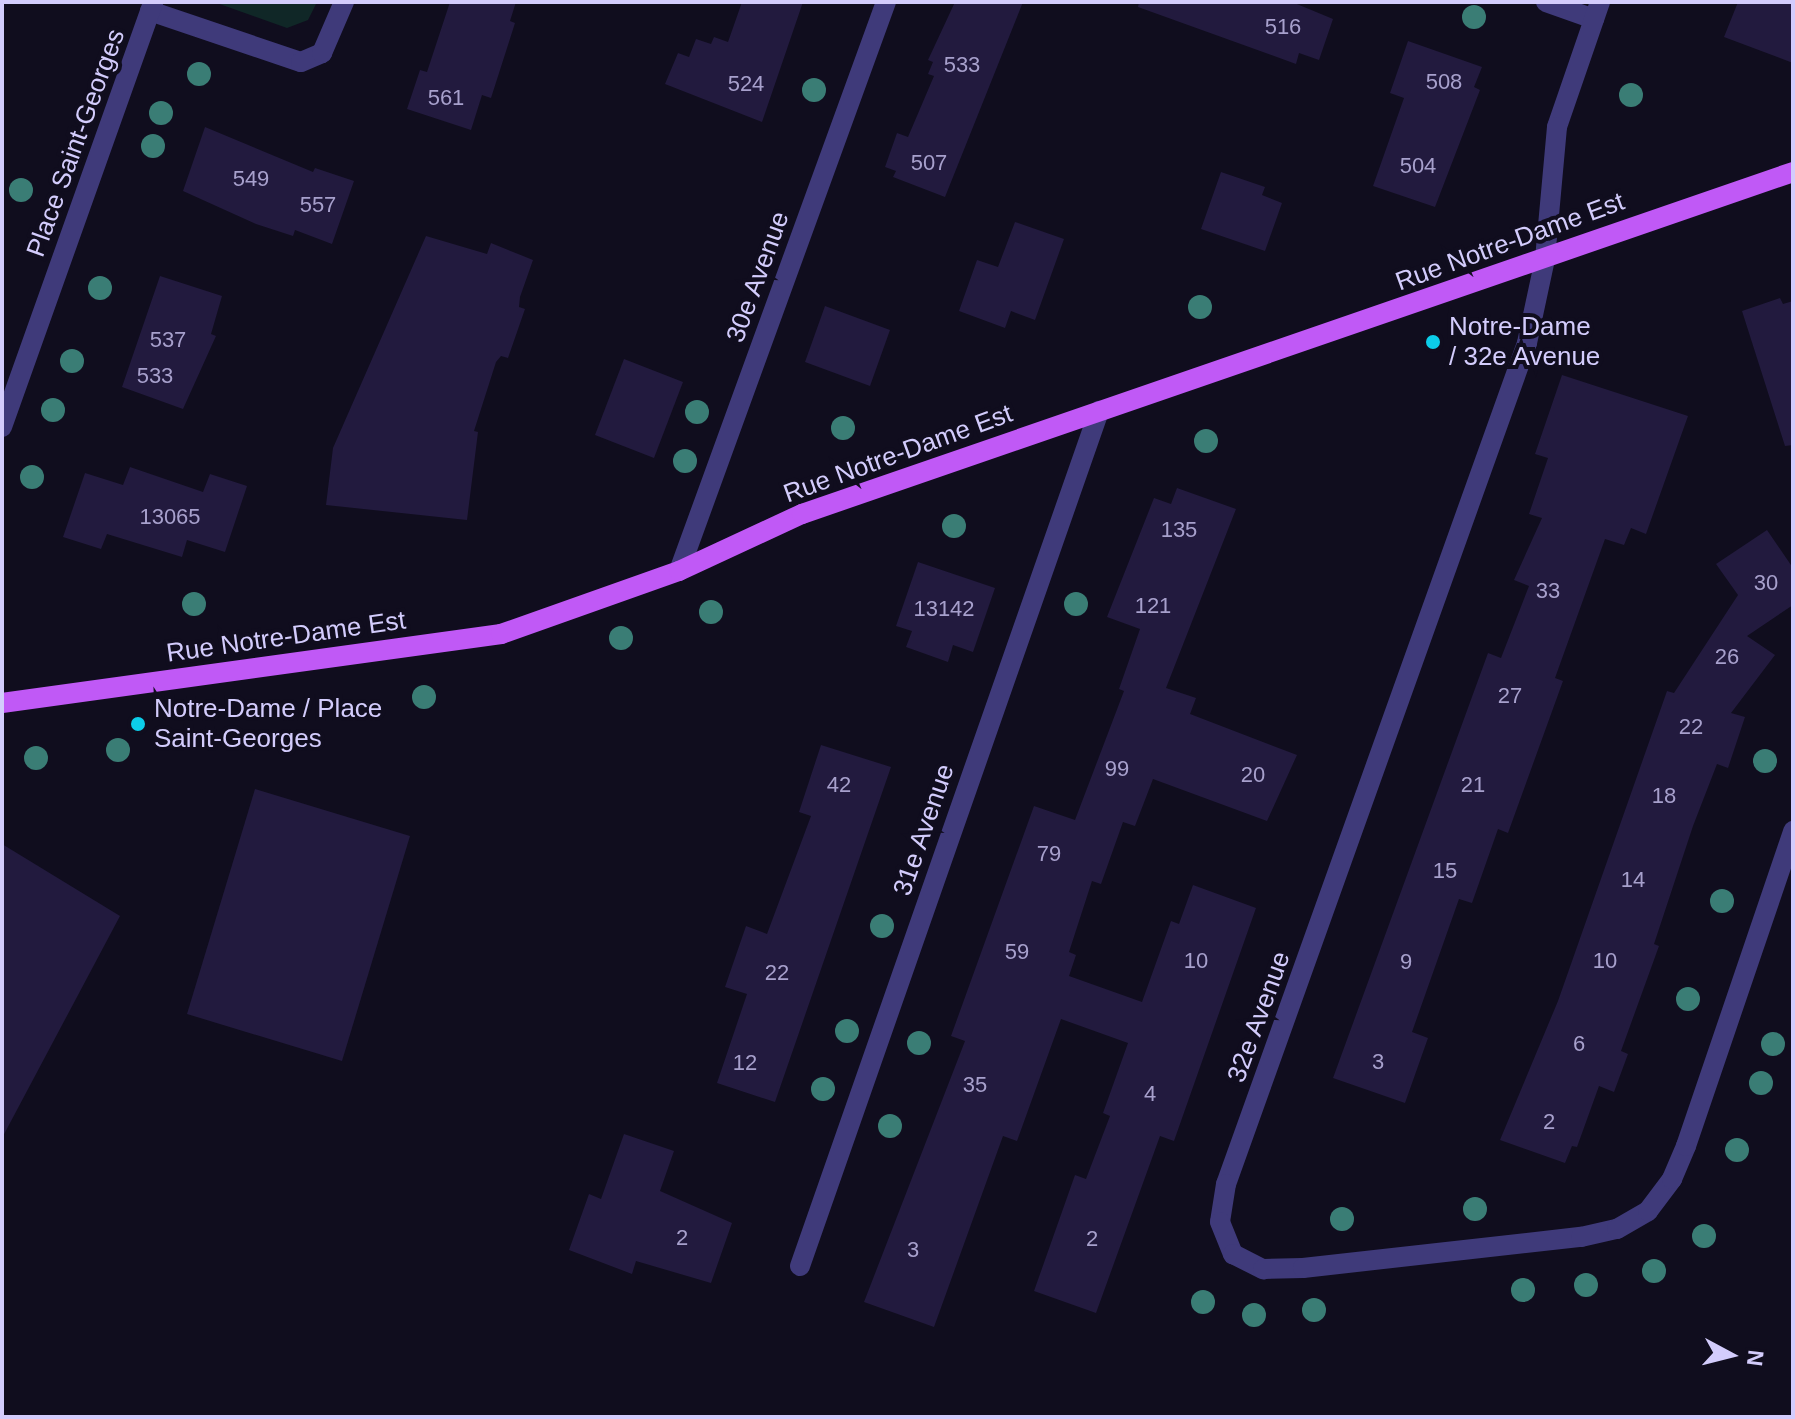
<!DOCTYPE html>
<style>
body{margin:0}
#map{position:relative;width:1795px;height:1419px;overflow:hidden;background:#100d1e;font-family:Helvetica,sans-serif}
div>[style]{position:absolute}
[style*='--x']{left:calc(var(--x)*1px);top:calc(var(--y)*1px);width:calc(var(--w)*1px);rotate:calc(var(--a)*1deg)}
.green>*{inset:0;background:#102727}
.building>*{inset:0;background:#221a3e}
.minor>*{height:20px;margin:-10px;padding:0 10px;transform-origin:10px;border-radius:10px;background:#3f3a7a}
.major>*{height:20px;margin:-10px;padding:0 10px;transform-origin:10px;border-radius:10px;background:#c059f6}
.trees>*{width:24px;height:24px;margin:-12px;border-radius:50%;background:#3a7d75}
.dots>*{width:22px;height:22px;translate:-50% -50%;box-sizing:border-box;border:4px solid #100d1e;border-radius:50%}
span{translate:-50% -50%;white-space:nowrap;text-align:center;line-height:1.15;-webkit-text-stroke:8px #100d1e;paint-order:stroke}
.number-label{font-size:22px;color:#a7a0cc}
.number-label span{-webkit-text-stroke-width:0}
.street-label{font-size:26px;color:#d3ccfc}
.poi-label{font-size:26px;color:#d3ccfc}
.left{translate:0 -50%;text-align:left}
.frame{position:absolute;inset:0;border:4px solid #d3ccfc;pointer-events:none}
.north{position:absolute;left:1691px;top:1315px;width:80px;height:80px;-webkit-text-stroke:6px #100d1e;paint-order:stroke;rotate:97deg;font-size:22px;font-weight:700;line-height:32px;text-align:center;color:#d3ccfc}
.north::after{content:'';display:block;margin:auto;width:28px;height:36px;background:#d3ccfc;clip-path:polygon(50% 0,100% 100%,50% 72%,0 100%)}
</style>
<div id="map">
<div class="green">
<div style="clip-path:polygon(214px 2px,317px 2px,308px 20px,287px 28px)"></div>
</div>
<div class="building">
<div style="clip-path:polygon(450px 2px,516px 2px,510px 21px,515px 23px,491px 98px,482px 95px,471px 130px,407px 109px,420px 70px,427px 72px)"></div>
<div style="clip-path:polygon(742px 2px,803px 2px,762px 122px,665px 84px,678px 53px,689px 57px,696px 39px,711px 44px,714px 37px,728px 42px)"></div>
<div style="clip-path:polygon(955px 2px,1023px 2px,945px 197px,893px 177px,896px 171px,885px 167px,897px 133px,908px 137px,934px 76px,928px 74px,933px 62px,928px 60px)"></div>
<div style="clip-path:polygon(1139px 2px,1292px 2px,1333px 19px,1319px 60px,1299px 53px,1296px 64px,1138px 7px)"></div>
<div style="clip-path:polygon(1738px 2px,1793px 2px,1793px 63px,1724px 37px)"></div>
<div style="clip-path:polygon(1408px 41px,1482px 67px,1474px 87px,1480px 90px,1435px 207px,1373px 186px,1404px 98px,1390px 93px)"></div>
<div style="clip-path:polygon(205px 127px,313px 172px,315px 168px,354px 181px,332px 244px,295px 230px,293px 236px,256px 224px,183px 191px)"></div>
<div style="clip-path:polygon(1221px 172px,1265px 187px,1262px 195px,1282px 203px,1265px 251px,1201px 229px)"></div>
<div style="clip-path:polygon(1015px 222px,1064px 239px,1035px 320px,1011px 311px,1005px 328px,959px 311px,977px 260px,998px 267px)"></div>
<div style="clip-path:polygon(426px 236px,487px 254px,491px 243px,533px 260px,520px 297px,519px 307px,525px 309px,508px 358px,501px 356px,496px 362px,474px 431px,478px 432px,467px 520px,326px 505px,333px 448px)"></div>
<div style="clip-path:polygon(160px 276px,222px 296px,211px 334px,216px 336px,183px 409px,122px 387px)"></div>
<div style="clip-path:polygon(1780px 298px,1783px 304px,1793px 301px,1793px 445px,1785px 446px,1742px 311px)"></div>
<div style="clip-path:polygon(825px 306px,890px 330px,870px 386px,805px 362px)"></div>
<div style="clip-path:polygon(624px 359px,683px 382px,654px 458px,595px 435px)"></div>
<div style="clip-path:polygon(1562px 375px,1688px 416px,1646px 534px,1631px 528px,1624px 545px,1605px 539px,1555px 678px,1563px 681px,1508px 833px,1498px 829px,1472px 903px,1459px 899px,1412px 1032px,1428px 1038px,1405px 1103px,1333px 1078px,1488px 653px,1501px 658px,1529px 586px,1514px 580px,1542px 518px,1529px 514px,1548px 458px,1535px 454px)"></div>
<div style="clip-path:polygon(130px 467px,203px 492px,210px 474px,247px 486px,225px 552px,187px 540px,182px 557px,107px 534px,101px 549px,63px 537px,85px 473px,123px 485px)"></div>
<div style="clip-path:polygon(1177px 488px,1236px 509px,1166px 688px,1196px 698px,1190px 714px,1297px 755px,1267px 821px,1153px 779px,1135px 826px,1123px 822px,1101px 884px,1092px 881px,1069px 952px,1076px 955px,1069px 976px,1142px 1002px,1171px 921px,1179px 924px,1193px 885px,1256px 908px,1174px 1141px,1160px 1136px,1096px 1313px,1034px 1291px,1075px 1175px,1086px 1179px,1110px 1116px,1103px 1113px,1128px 1043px,1061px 1019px,1017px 1141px,1003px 1136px,934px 1327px,864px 1302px,965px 1041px,951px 1036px,1034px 806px,1075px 820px,1124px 691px,1119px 689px,1140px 629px,1107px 617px,1154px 498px,1171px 504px)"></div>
<div style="clip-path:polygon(1767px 530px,1793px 568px,1793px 605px,1747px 636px,1775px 655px,1731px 713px,1745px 717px,1728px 768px,1717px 764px,1693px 826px,1654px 944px,1659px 946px,1621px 1051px,1628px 1054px,1614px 1092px,1599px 1086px,1577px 1147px,1572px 1146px,1565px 1163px,1500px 1140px,1558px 1001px,1667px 691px,1674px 693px,1738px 595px,1716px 564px)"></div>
<div style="clip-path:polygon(918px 562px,995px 588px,973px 652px,953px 645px,948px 662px,906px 647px,912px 631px,896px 626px)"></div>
<div style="clip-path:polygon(821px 745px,891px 767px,775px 1102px,717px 1083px,747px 994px,725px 987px,746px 926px,767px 934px,811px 816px,799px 812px)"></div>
<div style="clip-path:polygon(255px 789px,410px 836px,342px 1061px,187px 1014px)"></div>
<div style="clip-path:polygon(2px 844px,120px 916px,2px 1138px)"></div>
<div style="clip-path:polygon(624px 1134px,674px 1151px,660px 1191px,732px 1223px,711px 1283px,636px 1261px,632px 1274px,569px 1250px,589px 1194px,601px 1199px)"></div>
</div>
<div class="minor">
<div style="--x:1546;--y:2;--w:51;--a:19.5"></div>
<div style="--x:1600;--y:2;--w:132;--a:109"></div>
<div style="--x:1557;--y:127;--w:133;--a:95.2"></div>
<div style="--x:1545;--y:259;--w:86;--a:102.1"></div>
<div style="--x:1527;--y:343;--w:893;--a:109.69"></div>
<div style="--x:1226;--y:1184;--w:38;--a:99"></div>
<div style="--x:1220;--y:1222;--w:35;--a:68"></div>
<div style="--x:1233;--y:1254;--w:34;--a:27"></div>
<div style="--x:1263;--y:1269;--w:40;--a:-1.4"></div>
<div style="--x:1303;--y:1268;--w:280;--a:-6.4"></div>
<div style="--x:1581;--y:1237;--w:37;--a:-13"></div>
<div style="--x:1617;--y:1229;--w:36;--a:-30"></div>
<div style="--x:1648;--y:1211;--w:40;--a:-53"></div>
<div style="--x:1672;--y:1179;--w:36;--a:-67"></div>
<div style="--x:1686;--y:1146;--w:333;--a:-71.2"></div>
<div style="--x:150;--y:11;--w:159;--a:18.7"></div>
<div style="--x:301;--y:62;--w:23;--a:-23"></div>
<div style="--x:322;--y:53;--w:56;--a:-66.7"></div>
<div style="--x:2;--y:427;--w:451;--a:-70.4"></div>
<div style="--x:679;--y:571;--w:605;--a:-70.01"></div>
<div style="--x:800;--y:1266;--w:906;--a:-70.72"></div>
</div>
<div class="major">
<div style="--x:2;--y:703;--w:504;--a:-7.87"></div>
<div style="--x:501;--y:634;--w:189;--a:-19.5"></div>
<div style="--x:679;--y:571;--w:136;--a:-24.9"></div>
<div style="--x:802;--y:514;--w:1048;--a:-19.04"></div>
</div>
<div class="trees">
<div style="left:1474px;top:17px"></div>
<div style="left:199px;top:74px"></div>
<div style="left:814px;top:90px"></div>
<div style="left:1631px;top:95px"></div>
<div style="left:161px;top:113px"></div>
<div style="left:153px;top:146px"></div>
<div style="left:21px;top:190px"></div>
<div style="left:100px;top:288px"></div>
<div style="left:1200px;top:307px"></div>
<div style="left:72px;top:361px"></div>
<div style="left:53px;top:410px"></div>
<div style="left:697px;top:412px"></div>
<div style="left:843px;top:428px"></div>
<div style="left:1206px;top:441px"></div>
<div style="left:685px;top:461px"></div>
<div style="left:32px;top:477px"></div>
<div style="left:954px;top:526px"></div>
<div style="left:194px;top:604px"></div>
<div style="left:1076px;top:604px"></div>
<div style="left:711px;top:612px"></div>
<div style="left:621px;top:638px"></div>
<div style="left:424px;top:697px"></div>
<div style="left:118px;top:750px"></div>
<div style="left:36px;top:758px"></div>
<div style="left:1765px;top:761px"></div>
<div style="left:1722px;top:901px"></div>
<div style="left:882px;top:926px"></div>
<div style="left:1688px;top:999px"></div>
<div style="left:847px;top:1031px"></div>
<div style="left:919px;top:1043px"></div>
<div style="left:1773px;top:1044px"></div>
<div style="left:1761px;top:1083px"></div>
<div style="left:823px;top:1089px"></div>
<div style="left:890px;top:1126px"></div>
<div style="left:1737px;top:1150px"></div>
<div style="left:1475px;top:1209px"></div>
<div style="left:1342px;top:1219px"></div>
<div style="left:1704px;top:1236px"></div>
<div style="left:1654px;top:1271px"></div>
<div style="left:1586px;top:1285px"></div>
<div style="left:1523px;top:1290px"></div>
<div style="left:1203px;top:1302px"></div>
<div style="left:1314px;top:1310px"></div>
<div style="left:1254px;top:1315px"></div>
</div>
<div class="dots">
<div style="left:1433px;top:342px;background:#0ccde9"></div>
<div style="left:138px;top:724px;background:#0ccde9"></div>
</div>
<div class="number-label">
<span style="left:1283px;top:27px">516</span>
<span style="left:962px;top:65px">533</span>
<span style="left:1444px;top:82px">508</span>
<span style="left:746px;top:84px">524</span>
<span style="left:446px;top:98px">561</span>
<span style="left:929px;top:163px">507</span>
<span style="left:1418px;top:166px">504</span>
<span style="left:251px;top:179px">549</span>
<span style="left:318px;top:205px">557</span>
<span style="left:168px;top:340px">537</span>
<span style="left:155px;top:376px">533</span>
<span style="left:170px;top:517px">13065</span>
<span style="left:1179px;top:530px">135</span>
<span style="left:1766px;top:583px">30</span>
<span style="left:1548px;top:591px">33</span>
<span style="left:1153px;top:606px">121</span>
<span style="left:944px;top:609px">13142</span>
<span style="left:1727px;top:657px">26</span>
<span style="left:1510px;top:696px">27</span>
<span style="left:1691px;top:727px">22</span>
<span style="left:1117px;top:769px">99</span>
<span style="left:1253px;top:775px">20</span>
<span style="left:839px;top:785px">42</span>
<span style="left:1473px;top:785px">21</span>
<span style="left:1664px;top:796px">18</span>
<span style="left:1049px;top:854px">79</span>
<span style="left:1445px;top:871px">15</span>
<span style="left:1633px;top:880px">14</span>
<span style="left:1017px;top:952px">59</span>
<span style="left:1196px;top:961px">10</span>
<span style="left:1605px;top:961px">10</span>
<span style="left:1406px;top:962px">9</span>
<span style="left:777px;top:973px">22</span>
<span style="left:1579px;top:1044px">6</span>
<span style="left:1378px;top:1062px">3</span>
<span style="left:745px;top:1063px">12</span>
<span style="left:975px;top:1085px">35</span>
<span style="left:1150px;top:1094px">4</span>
<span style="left:1549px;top:1122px">2</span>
<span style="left:682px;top:1238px">2</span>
<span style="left:1092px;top:1239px">2</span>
<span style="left:913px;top:1250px">3</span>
</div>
<div class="street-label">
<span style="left:76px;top:143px;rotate:-70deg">Place Saint-Georges</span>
<span style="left:1510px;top:242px;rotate:-20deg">Rue Notre-Dame Est</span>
<span style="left:758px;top:277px;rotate:-70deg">30e Avenue</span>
<span style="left:898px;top:454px;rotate:-20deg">Rue Notre-Dame Est</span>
<span style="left:286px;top:637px;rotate:-8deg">Rue Notre-Dame Est</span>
<span style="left:924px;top:830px;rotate:-71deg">31e Avenue</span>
<span style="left:1259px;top:1017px;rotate:-70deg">32e Avenue</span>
</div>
<div class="poi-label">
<span class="left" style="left:1449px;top:342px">Notre-Dame<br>/ 32e Avenue</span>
<span class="left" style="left:154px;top:724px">Notre-Dame / Place<br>Saint-Georges</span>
</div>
<div class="frame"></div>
<div class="north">N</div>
</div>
